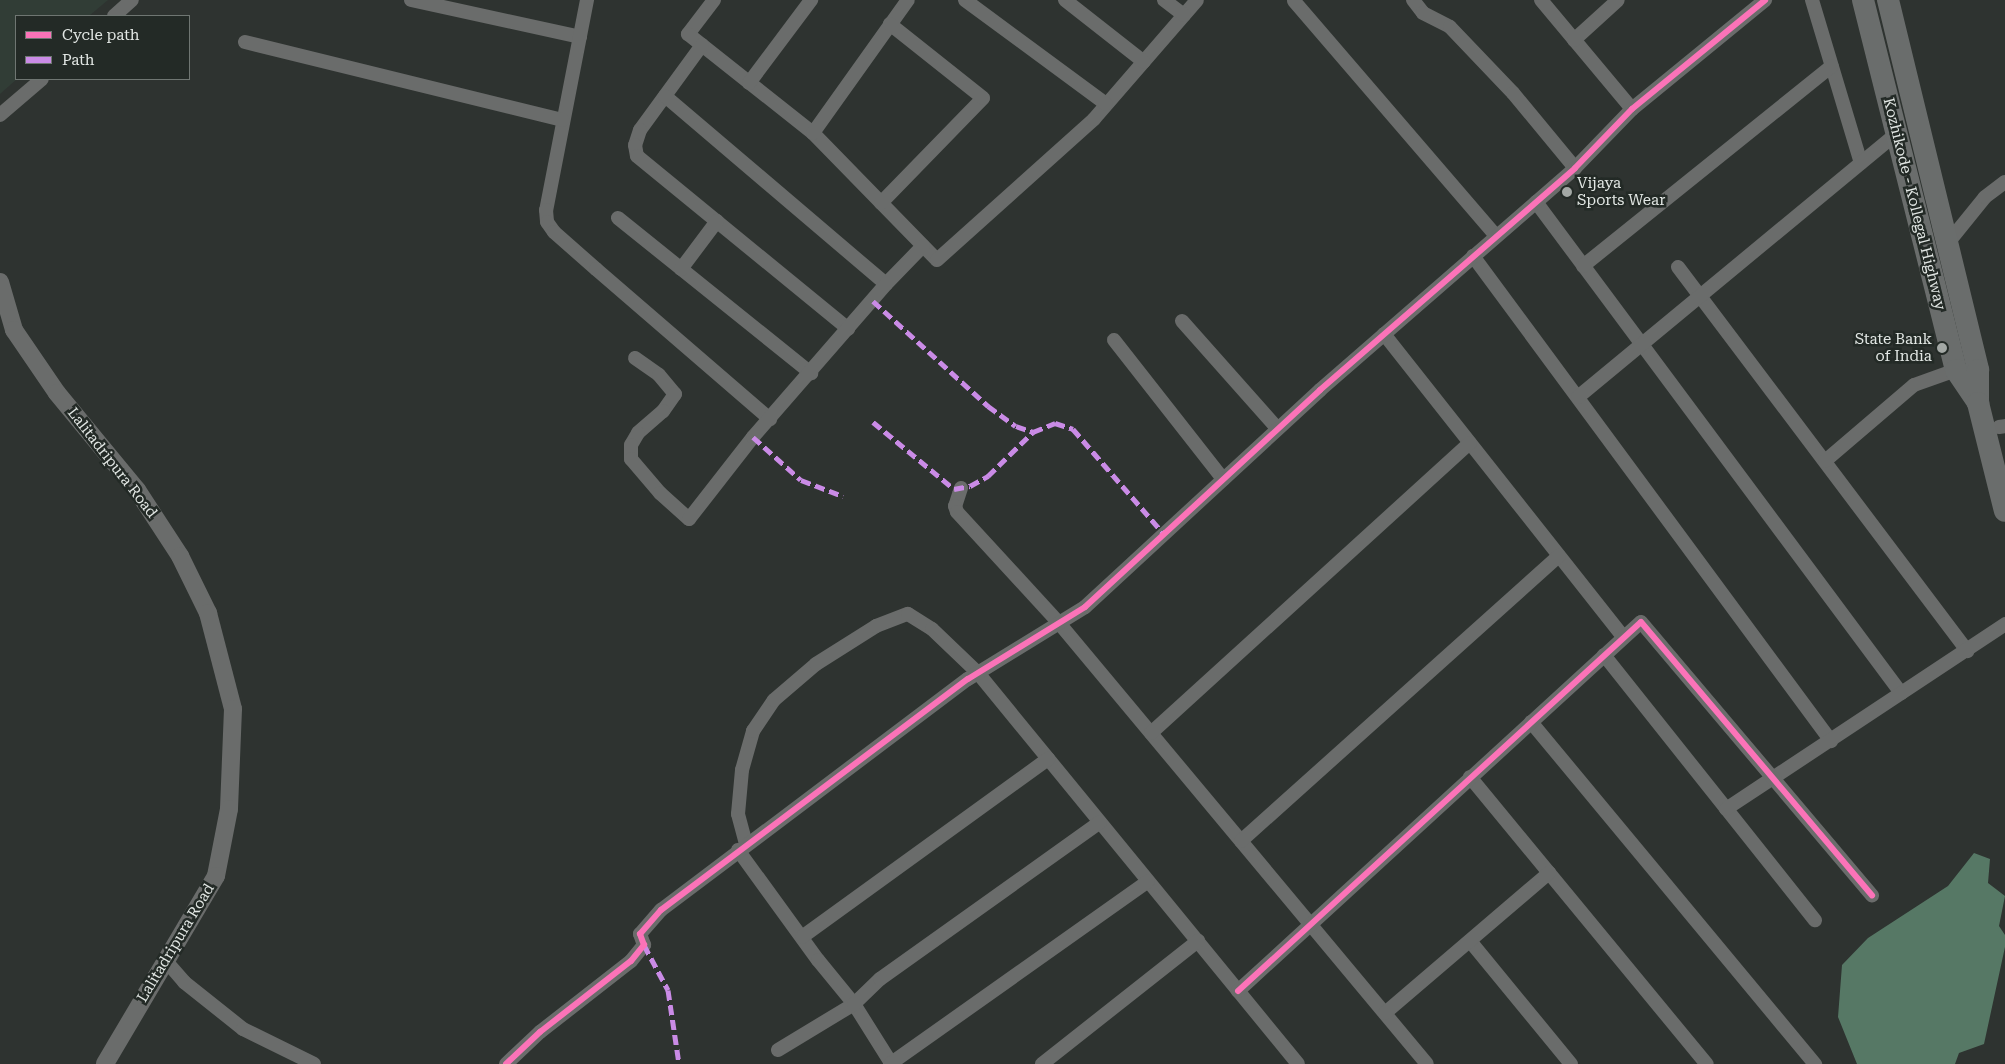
<!DOCTYPE html>
<style>
body{margin:0}
#map{position:relative;width:2005px;height:1064px;overflow:hidden;background:#2e3330;font-family:"Roboto Serif",serif}
div>[style]{position:absolute}
[style*='--x']{left:calc(var(--x)*1px);top:calc(var(--y)*1px);width:calc(var(--w)*1px);rotate:calc(var(--a)*1deg)}
.built>*{inset:0;background:#313d36}
.water>*{inset:0;background:#567865}
.minor>*{height:14px;margin:-7px;padding:0 7px;transform-origin:7px;border-radius:7px;background:#6a6c6b}
.tertiary>*{height:18px;margin:-9px;padding:0 9px;transform-origin:9px;border-radius:9px;background:#6a6c6b}
.primary>*{height:22px;margin:-11px;padding:0 11px;transform-origin:11px;border-radius:11px;background:#6a6d6c}
.quiet>*{height:5px;margin-top:-2.5px;transform-origin:0;background:repeating-linear-gradient(90deg,#ca8be6 0 10px,transparent 0 15px)}
.cycleway>*{height:6px;margin:-3px;padding:0 3px;transform-origin:3px;border-radius:3px;background:#fb73b8}
.dots>*{width:14px;height:14px;translate:-50% -50%;box-sizing:border-box;border:2px solid #232a26;border-radius:50%}
span{translate:-50% -50%;white-space:nowrap;text-align:center;line-height:1.15;-webkit-text-stroke:5px #232a26;paint-order:stroke}
.poi-label{font-size:15px;color:#e2e7e4}
.left{translate:0 -50%;text-align:left}
.right{translate:-100% -50%;text-align:right}
.street-label{font-size:15px;color:#e2e7e4}
.legend{position:absolute;left:15px;top:15px;width:175px;height:65px;box-sizing:border-box;background:#232a26;border:1px solid #6f7672;margin:0;padding:6px 9px;list-style:none;font-size:15px;color:#e2e7e4}
.legend li{display:flex;align-items:center;gap:10px;height:25px}
.legend b{width:25px;border:1px solid #6f7672}
</style>
<div id="map">
<div class="built">
<div style="clip-path:polygon(0 0,108px 0,89px 16px,16px 16px,17px 79px,0 94px)"></div>
</div>
<div class="water">
<div style="clip-path:polygon(1974px 853px,1990px 859px,1988px 883px,2005px 896px,1999px 926px,2005px 935px,2005px 947px,1984px 1044px,1959px 1053px,1955px 1064px,1857px 1064px,1838px 1017px,1842px 965px,1868px 938px,1948px 886px)"></div>
</div>
<div class="minor">
<div style="--x:411;--y:0;--w:173;--a:12.3"></div>
<div style="--x:587;--y:0;--w:214;--a:101"></div>
<div style="--x:546;--y:210;--w:12;--a:85"></div>
<div style="--x:547;--y:222;--w:12;--a:55"></div>
<div style="--x:554;--y:232;--w:56;--a:41.4"></div>
<div style="--x:596;--y:269;--w:230;--a:40.8"></div>
<div style="--x:714;--y:0;--w:43;--a:127.4"></div>
<div style="--x:688;--y:34;--w:159;--a:38.4"></div>
<div style="--x:813;--y:133;--w:177;--a:45.7"></div>
<div style="--x:937;--y:260;--w:211;--a:-41.9"></div>
<div style="--x:1094;--y:119;--w:157;--a:-49.1"></div>
<div style="--x:965;--y:0;--w:175;--a:36.4"></div>
<div style="--x:1065;--y:0;--w:100;--a:38.1"></div>
<div style="--x:1164;--y:0;--w:25;--a:37"></div>
<div style="--x:1413;--y:0;--w:16;--a:52"></div>
<div style="--x:1423;--y:13;--w:30;--a:27"></div>
<div style="--x:1450;--y:27;--w:91;--a:46.3"></div>
<div style="--x:1513;--y:93;--w:97;--a:50.4"></div>
<div style="--x:1541;--y:0;--w:142;--a:50.1"></div>
<div style="--x:1812;--y:0;--w:170;--a:73.3"></div>
<div style="--x:1294;--y:1;--w:310;--a:49.3"></div>
<div style="--x:114;--y:16;--w:24;--a:-42"></div>
<div style="--x:1574;--y:40;--w:59;--a:-42.3"></div>
<div style="--x:245;--y:42;--w:327;--a:13.8"></div>
<div style="--x:702;--y:45;--w:105;--a:126.1"></div>
<div style="--x:640;--y:130;--w:16;--a:108"></div>
<div style="--x:635;--y:145;--w:11;--a:80"></div>
<div style="--x:637;--y:156;--w:273;--a:39.3"></div>
<div style="--x:749;--y:83;--w:104;--a:-53.2"></div>
<div style="--x:665;--y:96;--w:290;--a:40.4"></div>
<div style="--x:0;--y:115;--w:55;--a:-40.6"></div>
<div style="--x:813;--y:133;--w:163;--a:-54.5"></div>
<div style="--x:1536;--y:202;--w:612;--a:53.37"></div>
<div style="--x:881;--y:203;--w:146;--a:-45.8"></div>
<div style="--x:983;--y:98;--w:119;--a:-141.5"></div>
<div style="--x:618;--y:218;--w:248;--a:38.8"></div>
<div style="--x:1947;--y:244;--w:60;--a:-51"></div>
<div style="--x:1985;--y:197;--w:25;--a:-37"></div>
<div style="--x:1473;--y:256;--w:603;--a:53.57"></div>
<div style="--x:1583;--y:266;--w:319;--a:-38.8"></div>
<div style="--x:1678;--y:267;--w:481;--a:53"></div>
<div style="--x:681;--y:269;--w:60;--a:-53.1"></div>
<div style="--x:1182;--y:321;--w:144;--a:48.4"></div>
<div style="--x:1384;--y:334;--w:386;--a:51.7"></div>
<div style="--x:1114;--y:340;--w:177;--a:51.9"></div>
<div style="--x:635;--y:358;--w:29;--a:35"></div>
<div style="--x:659;--y:375;--w:25;--a:50"></div>
<div style="--x:675;--y:394;--w:21;--a:125"></div>
<div style="--x:663;--y:411;--w:33;--a:139"></div>
<div style="--x:638;--y:433;--w:14;--a:120"></div>
<div style="--x:631;--y:445;--w:14;--a:90"></div>
<div style="--x:631;--y:459;--w:45;--a:49.5"></div>
<div style="--x:660;--y:493;--w:39;--a:42"></div>
<div style="--x:689;--y:519;--w:104;--a:-52"></div>
<div style="--x:753;--y:437;--w:203;--a:-49"></div>
<div style="--x:886;--y:284;--w:53;--a:-45.8"></div>
<div style="--x:1578;--y:397;--w:411;--a:-39.6"></div>
<div style="--x:1999;--y:427;--w:6;--a:-9"></div>
<div style="--x:1825;--y:461;--w:117;--a:-40.5"></div>
<div style="--x:1914;--y:385;--w:45;--a:-19.7"></div>
<div style="--x:961;--y:488;--w:19;--a:108"></div>
<div style="--x:955;--y:506;--w:6;--a:72"></div>
<div style="--x:957;--y:512;--w:151;--a:47.4"></div>
<div style="--x:1059;--y:623;--w:574;--a:50.16"></div>
<div style="--x:1604;--y:655;--w:339;--a:51.5"></div>
<div style="--x:1531;--y:722;--w:445;--a:50.3"></div>
<div style="--x:1151;--y:733;--w:431;--a:-42.3"></div>
<div style="--x:1470;--y:777;--w:372;--a:50.5"></div>
<div style="--x:1726;--y:809;--w:335;--a:-33.5"></div>
<div style="--x:1241;--y:841;--w:427;--a:-41.9"></div>
<div style="--x:746;--y:844;--w:31;--a:-105"></div>
<div style="--x:738;--y:814;--w:44;--a:-84.8"></div>
<div style="--x:742;--y:770;--w:41;--a:-74.2"></div>
<div style="--x:753;--y:731;--w:37;--a:-56"></div>
<div style="--x:774;--y:700;--w:55;--a:-40.6"></div>
<div style="--x:816;--y:664;--w:71;--a:-32.3"></div>
<div style="--x:876;--y:626;--w:34;--a:-21"></div>
<div style="--x:908;--y:614;--w:28;--a:32"></div>
<div style="--x:932;--y:629;--w:64;--a:43.7"></div>
<div style="--x:978;--y:673;--w:505;--a:50.7"></div>
<div style="--x:738;--y:850;--w:136;--a:54"></div>
<div style="--x:818;--y:960;--w:57;--a:50.7"></div>
<div style="--x:854;--y:1004;--w:70;--a:57.9"></div>
<div style="--x:802;--y:937;--w:304;--a:-35.9"></div>
<div style="--x:1470;--y:941;--w:159;--a:50.6"></div>
<div style="--x:166;--y:961;--w:28;--a:49"></div>
<div style="--x:184;--y:982;--w:75;--a:38.5"></div>
<div style="--x:243;--y:1029;--w:79;--a:26.2"></div>
<div style="--x:1238;--y:991;--w:546;--a:-42.48"></div>
<div style="--x:1641;--y:622;--w:358;--a:49.8"></div>
<div style="--x:1385;--y:1013;--w:216;--a:-40.5"></div>
<div style="--x:778;--y:1050;--w:89;--a:-31.2"></div>
<div style="--x:854;--y:1004;--w:36;--a:-44"></div>
<div style="--x:880;--y:979;--w:270;--a:-35.5"></div>
<div style="--x:506;--y:1064;--w:47;--a:-43.3"></div>
<div style="--x:540;--y:1032;--w:115;--a:-38"></div>
<div style="--x:631;--y:961;--w:21;--a:-51"></div>
<div style="--x:644;--y:945;--w:12;--a:-110"></div>
<div style="--x:640;--y:934;--w:32;--a:-49"></div>
<div style="--x:661;--y:910;--w:384;--a:-37"></div>
<div style="--x:968;--y:679;--w:137;--a:-31.6"></div>
<div style="--x:1085;--y:607;--w:320;--a:-42.7"></div>
<div style="--x:1320;--y:390;--w:338;--a:-41"></div>
<div style="--x:1575;--y:168;--w:82;--a:-46"></div>
<div style="--x:1632;--y:109;--w:172;--a:-39.3"></div>
<div style="--x:890;--y:1064;--w:316;--a:-35.3"></div>
<div style="--x:1042;--y:1064;--w:199;--a:-38.3"></div>
</div>
<div class="tertiary">
<div style="--x:0;--y:282;--w:50;--a:73.7"></div>
<div style="--x:14;--y:330;--w:76;--a:55.7"></div>
<div style="--x:57;--y:393;--w:126;--a:50.5"></div>
<div style="--x:137;--y:490;--w:79;--a:56.9"></div>
<div style="--x:180;--y:556;--w:64;--a:63.8"></div>
<div style="--x:208;--y:613;--w:99;--a:75.4"></div>
<div style="--x:233;--y:709;--w:100;--a:92.3"></div>
<div style="--x:229;--y:809;--w:68;--a:101"></div>
<div style="--x:216;--y:876;--w:218;--a:120.6"></div>
</div>
<div class="primary">
<div style="--x:1863;--y:0;--w:382;--a:75.9"></div>
<div style="--x:1956;--y:370;--w:40;--a:56"></div>
<div style="--x:1888;--y:0;--w:381;--a:76.3"></div>
<div style="--x:1978;--y:370;--w:33;--a:90"></div>
<div style="--x:1978;--y:403;--w:111;--a:76"></div>
</div>
<div class="quiet">
<div style="--x:873;--y:301;--w:156;--a:42.4"></div>
<div style="--x:988;--y:406;--w:34;--a:36"></div>
<div style="--x:1016;--y:426;--w:18;--a:19"></div>
<div style="--x:1033;--y:432;--w:24;--a:-22"></div>
<div style="--x:1055;--y:423;--w:19;--a:18"></div>
<div style="--x:1073;--y:429;--w:139;--a:49.1"></div>
<div style="--x:873;--y:422;--w:105;--a:39.6"></div>
<div style="--x:954;--y:489;--w:16;--a:-11"></div>
<div style="--x:970;--y:486;--w:21;--a:-29"></div>
<div style="--x:988;--y:476;--w:63;--a:-44.4"></div>
<div style="--x:753;--y:437;--w:64;--a:41.9"></div>
<div style="--x:801;--y:480;--w:45;--a:20.9"></div>
<div style="--x:644;--y:945;--w:51;--a:61.9"></div>
<div style="--x:668;--y:990;--w:75;--a:81.5"></div>
</div>
<div class="cycleway">
<div style="--x:1238;--y:991;--w:546;--a:-42.48"></div>
<div style="--x:1641;--y:622;--w:358;--a:49.8"></div>
<div style="--x:506;--y:1064;--w:47;--a:-43.3"></div>
<div style="--x:540;--y:1032;--w:115;--a:-38"></div>
<div style="--x:631;--y:961;--w:21;--a:-51"></div>
<div style="--x:644;--y:945;--w:12;--a:-110"></div>
<div style="--x:640;--y:934;--w:32;--a:-49"></div>
<div style="--x:661;--y:910;--w:384;--a:-37"></div>
<div style="--x:968;--y:679;--w:137;--a:-31.6"></div>
<div style="--x:1085;--y:607;--w:320;--a:-42.7"></div>
<div style="--x:1320;--y:390;--w:338;--a:-41"></div>
<div style="--x:1575;--y:168;--w:82;--a:-46"></div>
<div style="--x:1632;--y:109;--w:172;--a:-39.3"></div>
</div>
<div class="dots">
<div style="left:1567px;top:192px;background:#a3a8a5"></div>
<div style="left:1942px;top:348px;background:#a3a8a5"></div>
</div>
<div class="poi-label">
<span class="left" style="left:1577px;top:192px">Vijaya<br>Sports Wear</span>
<span class="right" style="left:1932px;top:348px">State Bank<br>of India</span>
</div>
<div class="street-label">
<span style="left:1914px;top:204px;rotate:76deg">Kozhikode - Kollegal Highway</span>
<span style="left:112px;top:463px;rotate:52deg">Lalitadripura Road</span>
<span style="left:176px;top:943px;rotate:-59deg">Lalitadripura Road</span>
</div>
<ul class="legend">
<li><b style="height:6px;background:#fb73b8"></b>Cycle path</li>
<li><b style="height:6px;background:#ca8be6"></b>Path</li>
</ul>
</div>
